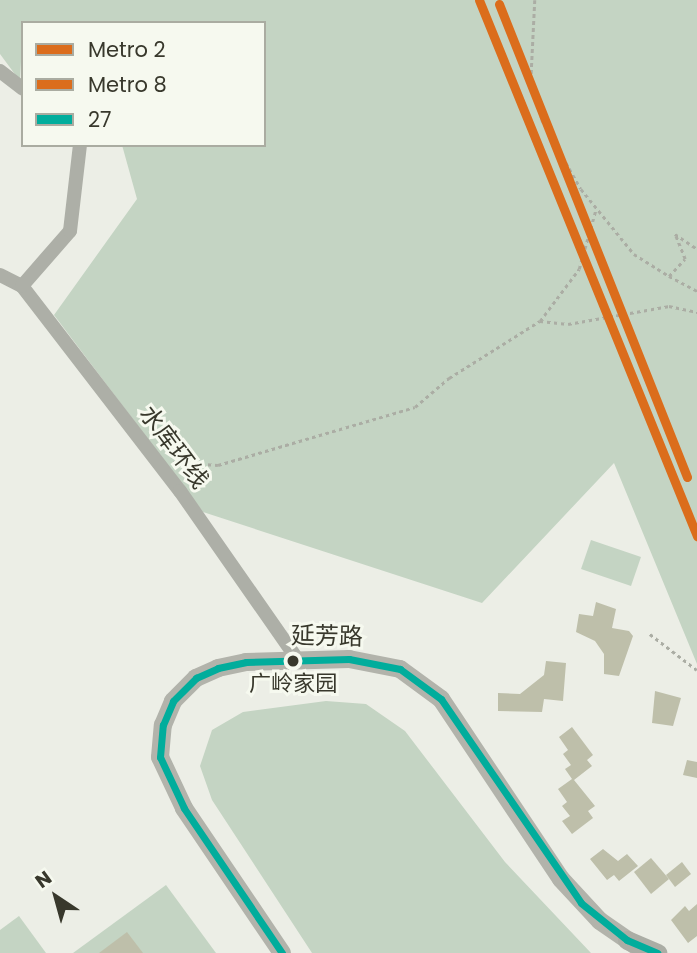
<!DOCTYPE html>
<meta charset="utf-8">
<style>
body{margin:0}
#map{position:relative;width:697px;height:953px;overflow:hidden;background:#eceee6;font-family:Poppins,"Noto Sans SC",sans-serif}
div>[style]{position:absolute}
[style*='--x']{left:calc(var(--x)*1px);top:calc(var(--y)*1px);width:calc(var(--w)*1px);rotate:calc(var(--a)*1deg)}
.green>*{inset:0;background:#c4d4c3}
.building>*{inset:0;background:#bebfaa}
.path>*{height:2.5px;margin-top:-1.25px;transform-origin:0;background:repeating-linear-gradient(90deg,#abada4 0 3.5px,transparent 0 7px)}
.minor>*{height:14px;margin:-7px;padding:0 7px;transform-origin:7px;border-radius:7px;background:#adafa7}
.major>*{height:18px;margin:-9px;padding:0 9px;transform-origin:9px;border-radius:9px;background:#b2b3ab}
.highway>*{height:19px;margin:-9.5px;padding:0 9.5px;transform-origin:9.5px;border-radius:9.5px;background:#abada5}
.bus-1>*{height:7px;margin:-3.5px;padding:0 3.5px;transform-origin:3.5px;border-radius:3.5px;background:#01ad9c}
.metro-1>*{height:9px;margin:-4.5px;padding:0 4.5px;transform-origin:4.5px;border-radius:4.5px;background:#db6d1c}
.metro-2>*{height:9px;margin:-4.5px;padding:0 4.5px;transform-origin:4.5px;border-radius:4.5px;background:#db6d1c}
.dots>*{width:19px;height:19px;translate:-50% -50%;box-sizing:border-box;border:4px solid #f6f9ef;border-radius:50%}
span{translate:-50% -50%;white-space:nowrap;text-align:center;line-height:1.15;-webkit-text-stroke:6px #f6f9ef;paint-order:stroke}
.bus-label{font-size:22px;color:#38382c}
.street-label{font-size:24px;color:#38382c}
.legend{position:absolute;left:21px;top:21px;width:245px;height:126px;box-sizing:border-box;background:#f6f9ef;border:2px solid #aaaca1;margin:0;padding:9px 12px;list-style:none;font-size:21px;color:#38382c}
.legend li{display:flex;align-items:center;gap:14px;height:35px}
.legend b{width:35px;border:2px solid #aaaca1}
.north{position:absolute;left:21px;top:862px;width:70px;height:70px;-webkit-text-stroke:5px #f6f9ef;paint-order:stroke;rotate:324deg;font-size:19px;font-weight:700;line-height:28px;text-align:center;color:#38382c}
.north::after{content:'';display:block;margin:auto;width:24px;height:32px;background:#38382c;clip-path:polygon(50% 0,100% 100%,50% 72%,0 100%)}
</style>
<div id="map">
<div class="green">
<div style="clip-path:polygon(0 0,697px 0,697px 664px,614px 463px,482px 603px,203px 512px,54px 315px,137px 199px,122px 145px,264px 145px,264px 23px,23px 23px,20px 81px,0 54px)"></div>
<div style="clip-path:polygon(591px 540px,641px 557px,631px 586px,581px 569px)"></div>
<div style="clip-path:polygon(326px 701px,366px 704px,405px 731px,505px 862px,591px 953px,312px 953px,212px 800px,200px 766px,212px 730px,243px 712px)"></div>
<div style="clip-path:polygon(166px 885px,216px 953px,73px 953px)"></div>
<div style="clip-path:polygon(19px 916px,46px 953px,0 953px,0 930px)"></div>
</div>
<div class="building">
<div style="clip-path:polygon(596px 602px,616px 609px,612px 628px,629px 631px,633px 636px,619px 676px,604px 674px,604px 654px,595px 641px,576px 632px,579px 614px,593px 616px)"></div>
<div style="clip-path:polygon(546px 661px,566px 663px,563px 701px,544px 699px,542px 712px,498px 711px,498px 693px,520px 694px,544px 675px)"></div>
<div style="clip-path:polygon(655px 691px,681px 698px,673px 726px,652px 723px)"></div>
<div style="clip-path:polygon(572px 727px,593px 755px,587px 760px,592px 766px,574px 780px,595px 806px,588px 811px,593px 818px,572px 834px,562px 821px,570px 816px,562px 806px,567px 802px,558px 789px,572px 779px,565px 769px,571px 765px,563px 754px,568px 750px,559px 737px)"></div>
<div style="clip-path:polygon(687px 760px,697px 762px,697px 778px,683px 775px)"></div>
<div style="clip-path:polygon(603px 849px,618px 861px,627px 854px,638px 866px,619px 881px,614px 875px,607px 880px,590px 859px)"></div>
<div style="clip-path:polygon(651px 858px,669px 879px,651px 894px,634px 872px)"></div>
<div style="clip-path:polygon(682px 862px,691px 874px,675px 887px,666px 875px)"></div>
<div style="clip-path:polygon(697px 904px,697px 936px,688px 943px,671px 920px,685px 906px,689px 911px)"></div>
<div style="clip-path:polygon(127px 932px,143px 953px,99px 953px)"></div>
</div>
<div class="path">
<div style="--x:535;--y:0;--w:83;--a:92.8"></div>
<div style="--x:531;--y:83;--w:39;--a:73"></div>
<div style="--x:542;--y:120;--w:79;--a:60.5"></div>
<div style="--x:581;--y:189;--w:84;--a:50.8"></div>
<div style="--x:634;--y:254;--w:41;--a:32.2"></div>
<div style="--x:669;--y:276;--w:23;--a:-47"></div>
<div style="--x:685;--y:259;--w:27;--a:-112"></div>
<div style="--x:675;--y:234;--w:27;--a:34"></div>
<div style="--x:669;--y:276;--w:32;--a:28"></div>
<div style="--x:540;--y:321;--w:28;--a:6"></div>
<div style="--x:568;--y:324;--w:103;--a:-10.1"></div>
<div style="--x:669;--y:306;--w:29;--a:12"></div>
<div style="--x:173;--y:462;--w:45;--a:3.8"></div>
<div style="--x:218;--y:465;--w:205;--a:-16.4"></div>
<div style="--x:415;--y:407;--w:45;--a:-40.5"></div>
<div style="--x:449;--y:378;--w:107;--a:-32.1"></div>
<div style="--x:540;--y:321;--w:65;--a:-53.1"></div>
<div style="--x:579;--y:269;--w:62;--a:-74.2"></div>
<div style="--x:650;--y:634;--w:59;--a:37.5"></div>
</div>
<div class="minor">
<div style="--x:0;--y:71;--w:29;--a:38"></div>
<div style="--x:0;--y:275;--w:25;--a:27"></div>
<div style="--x:22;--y:286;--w:259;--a:52.4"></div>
<div style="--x:180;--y:491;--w:206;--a:55.1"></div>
<div style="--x:22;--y:286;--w:73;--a:-48.9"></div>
<div style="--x:70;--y:231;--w:87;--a:-83.4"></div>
</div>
<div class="major">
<div style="--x:282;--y:953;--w:175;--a:-124.1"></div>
<div style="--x:184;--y:808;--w:56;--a:-115.2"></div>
<div style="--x:160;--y:757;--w:32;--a:-85"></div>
<div style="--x:163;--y:725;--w:26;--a:-67"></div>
<div style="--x:173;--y:701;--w:33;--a:-45"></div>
<div style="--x:196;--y:678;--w:24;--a:-24"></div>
<div style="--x:218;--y:668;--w:29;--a:-12"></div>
<div style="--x:246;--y:662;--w:103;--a:-1.7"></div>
<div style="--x:349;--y:659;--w:52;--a:11.1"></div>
<div style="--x:400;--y:669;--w:51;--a:36.2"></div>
<div style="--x:441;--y:699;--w:216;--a:56.3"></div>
<div style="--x:561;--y:879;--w:57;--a:47.1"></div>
<div style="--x:600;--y:921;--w:47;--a:34.7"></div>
</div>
<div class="highway">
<div style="--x:627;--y:940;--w:33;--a:23"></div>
</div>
<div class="bus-1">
<div style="--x:282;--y:953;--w:175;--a:-124.1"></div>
<div style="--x:184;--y:808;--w:56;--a:-115.2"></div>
<div style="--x:160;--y:757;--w:32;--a:-85"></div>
<div style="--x:163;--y:725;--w:26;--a:-67"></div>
<div style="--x:173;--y:701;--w:33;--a:-45"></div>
<div style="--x:196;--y:678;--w:24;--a:-24"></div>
<div style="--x:218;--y:668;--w:29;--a:-12"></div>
<div style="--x:246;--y:662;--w:103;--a:-1.7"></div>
<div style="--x:349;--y:659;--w:52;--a:11.1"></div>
<div style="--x:400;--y:669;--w:51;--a:36.2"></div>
<div style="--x:441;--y:699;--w:247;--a:55.5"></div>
<div style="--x:581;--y:903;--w:59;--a:38.8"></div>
<div style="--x:627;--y:940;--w:33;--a:23"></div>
</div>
<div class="metro-1">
<div style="--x:479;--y:0;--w:579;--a:67.87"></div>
</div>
<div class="metro-2">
<div style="--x:499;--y:4;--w:509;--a:68.32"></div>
</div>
<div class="dots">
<div style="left:293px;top:661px;background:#38382c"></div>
</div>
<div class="bus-label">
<span style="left:293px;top:684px">广岭家园</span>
</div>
<div class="street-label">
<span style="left:174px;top:447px;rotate:53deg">水库环线</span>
<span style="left:327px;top:636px;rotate:1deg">延芳路</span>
</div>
<ul class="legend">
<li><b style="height:9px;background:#db6d1c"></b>Metro 2</li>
<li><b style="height:9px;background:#db6d1c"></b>Metro 8</li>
<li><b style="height:9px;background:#01ad9c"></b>27</li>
</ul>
<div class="north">N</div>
</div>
